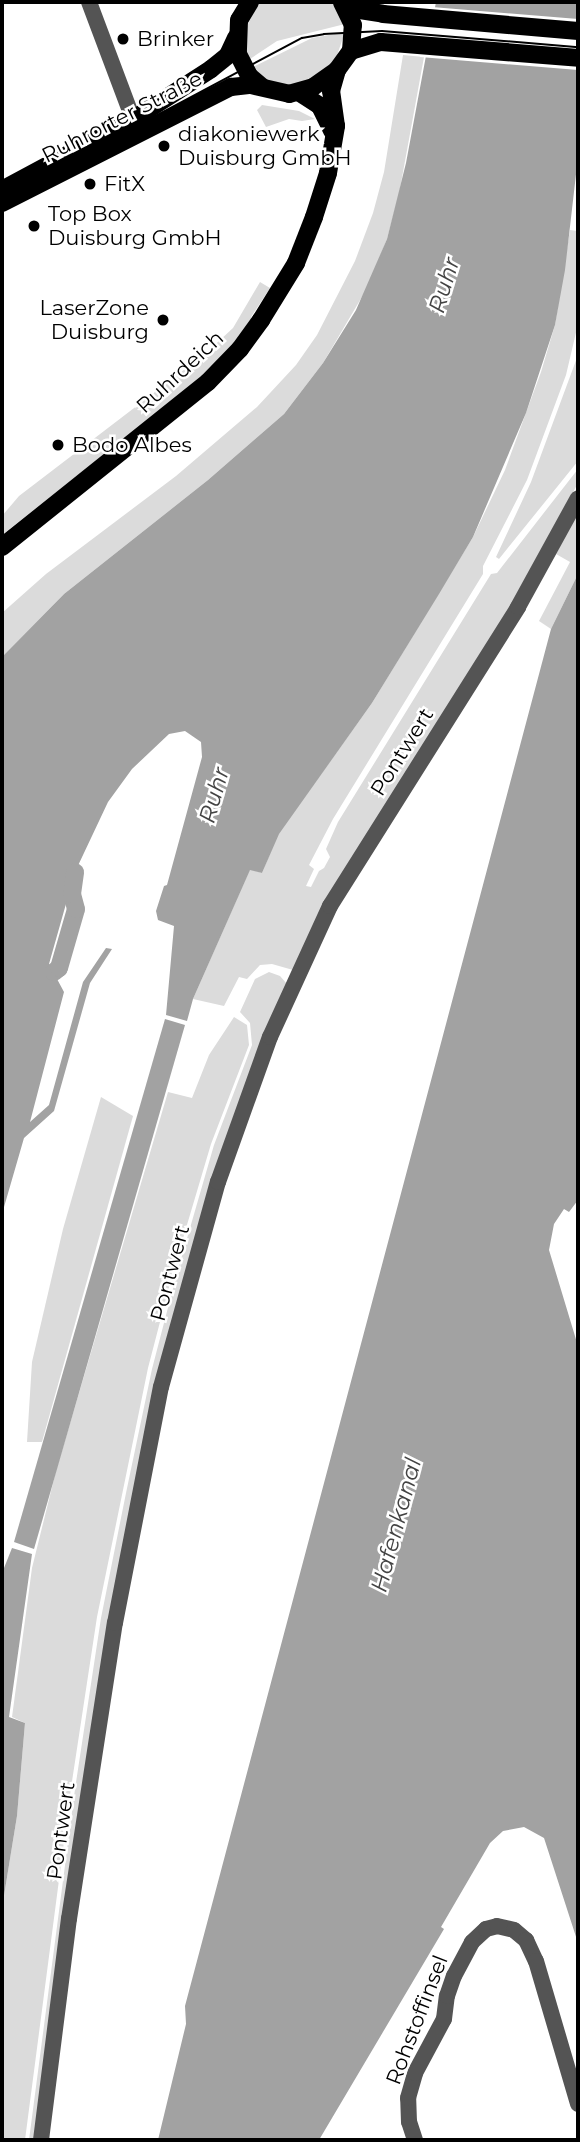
<!DOCTYPE html>
<meta charset="utf-8">
<style>
body{margin:0}
#map{position:relative;width:580px;height:2142px;overflow:hidden;background:#fff;font-family:Montserrat,sans-serif}
div>[style]{position:absolute}
[style*='--x']{left:calc(var(--x)*1px);top:calc(var(--y)*1px);width:calc(var(--w)*1px);rotate:calc(var(--a)*1deg)}
.green>*{inset:0;background:#dbdbdb}
.water>*{inset:0;background:#a2a2a2}
.pier>*{inset:0;background:#fff}
.river>*{height:18px;margin:-9px;padding:0 9px;transform-origin:9px;border-radius:9px;background:#a2a2a2}
.minor>*{height:16px;margin:-8px;padding:0 8px;transform-origin:8px;border-radius:8px;background:#545454}
.major>*{height:18px;margin:-9px;padding:0 9px;transform-origin:9px;border-radius:9px;background:#000}
.tram>*{height:2px;margin:-1px;padding:0 1px;transform-origin:1px;border-radius:1px;background:#000}
.dots>*{width:19px;height:19px;translate:-50% -50%;box-sizing:border-box;border:4px solid #fff;border-radius:50%}
span{translate:-50% -50%;white-space:nowrap;text-align:center;line-height:1.15;-webkit-text-stroke:5px #fff;paint-order:stroke}
.poi-label{font-size:21px;color:#000}
.left{translate:0 -50%;text-align:left}
.right{translate:-100% -50%;text-align:right}
.street-label{font-size:21px;color:#000}
.water-label{font-size:23px;color:#434343;font-style:italic}
.frame{position:absolute;inset:0;border:4px solid #000;pointer-events:none}
</style>
<div id="map">
<div class="green">
<div style="clip-path:polygon(259px 2px,334px 2px,345px 24px,277px 41px,247px 61px,243px 34px)"></div>
<div style="clip-path:polygon(345px 32px,334px 64px,316px 79px,277px 88px,251px 68px,312px 38px)"></div>
<div style="clip-path:polygon(403px 55px,424px 57px,399px 194px,387px 239px,366px 290px,323px 363px,284px 414px,208px 480px,64px 594px,2px 657px,2px 613px,46px 574px,176px 476px,257px 407px,296px 365px,317px 335px,355px 261px,373px 213px,384px 172px)"></div>
<div style="clip-path:polygon(262px 105px,299px 111px,315px 119px,302px 121px,289px 119px,266px 127px,257px 110px)"></div>
<div style="clip-path:polygon(570px 230px,578px 231px,578px 324px,566px 375px,527px 480px,483px 566px,483px 574px,333px 819px,309px 865px,314px 869px,306px 886px,311px 887px,319px 871px,324px 868px,330px 857px,326px 849px,338px 822px,491px 574px,497px 573px,578px 469px,578px 483px,527px 579px,293px 970px,272px 964px,260px 965px,247px 979px,239px 977px,224px 1006px,193px 999px,250px 869px,262px 873px,278px 834px,372px 703px,473px 537px,505px 470px,541px 372px,555px 325px)"></div>
<div style="clip-path:polygon(260px 282px,270px 288px,251px 317px,253px 319px,234px 344px,203px 376px,2px 535px,2px 516px,19px 496px,206px 353px,233px 328px)"></div>
<div style="clip-path:polygon(578px 355px,578px 461px,499px 559px,496px 557px,531px 482px)"></div>
<div style="clip-path:polygon(578px 510px,578px 574px,551px 629px,539px 621px,570px 562px,556px 554px)"></div>
<div style="clip-path:polygon(269px 972px,280px 976px,287px 984px,156px 1386px,36px 2140px,29px 2140px,75px 1789px,101px 1618px,126px 1493px,152px 1369px,177px 1273px,214px 1145px,252px 1045px,250px 1023px,240px 1012px,255px 979px)"></div>
<div style="clip-path:polygon(234px 1017px,247px 1025px,249px 1045px,211px 1144px,173px 1272px,148px 1368px,97px 1617px,71px 1788px,25px 2140px,2px 2140px,2px 1908px,17px 1816px,25px 1723px,12px 1717px,32px 1568px,56px 1471px,168px 1092px,192px 1098px,209px 1055px)"></div>
<div style="clip-path:polygon(101px 1097px,133px 1116px,42px 1442px,27px 1442px,32px 1362px,63px 1229px)"></div>
</div>
<div class="water">
<div style="clip-path:polygon(436px 2px,578px 2px,578px 157px,565px 270px,555px 325px,526px 413px,473px 537px,439px 594px,372px 703px,279px 834px,262px 873px,250px 870px,193px 999px,187px 1021px,166px 1015px,174px 926px,158px 920px,156px 911px,164px 886px,167px 885px,202px 757px,201px 742px,185px 731px,169px 734px,132px 769px,108px 802px,75px 872px,49px 964px,64px 992px,30px 1122px,49px 1105px,83px 982px,106px 948px,112px 949px,90px 983px,54px 1111px,24px 1138px,2px 1214px,2px 657px,64px 594px,208px 480px,284px 414px,323px 363px,356px 310px,387px 239px,406px 163px)"></div>
<div style="clip-path:polygon(578px 574px,578px 1200px,569px 1212px,564px 1209px,554px 1224px,549px 1250px,578px 1346px,578px 1943px,544px 1838px,524px 1827px,503px 1831px,490px 1843px,441px 1927px,444px 1929px,319px 2140px,158px 2140px,186px 2024px,185px 2006px,551px 629px)"></div>
<div style="clip-path:polygon(165px 1019px,185px 1025px,34px 1549px,14px 1542px)"></div>
<div style="clip-path:polygon(12px 1548px,32px 1554px,9px 1717px,25px 1723px,17px 1816px,2px 1908px,2px 1573px)"></div>
</div>
<div class="pier">
<div style="clip-path:polygon(432px 7px,578px 19px,578px 70px,420px 57px)"></div>
</div>
<div class="river">
<div style="--x:54;--y:972;--w:6;--a:-39"></div>
<div style="--x:59;--y:968;--w:61;--a:-73.9"></div>
<div style="--x:76;--y:909;--w:16;--a:-105"></div>
<div style="--x:72;--y:894;--w:22;--a:-82"></div>
</div>
<div class="minor">
<div style="--x:89;--y:2;--w:137;--a:69.4"></div>
<div style="--x:41;--y:2140;--w:223;--a:-82.8"></div>
<div style="--x:69;--y:1919;--w:300;--a:-81.2"></div>
<div style="--x:115;--y:1623;--w:240;--a:-79"></div>
<div style="--x:161;--y:1387;--w:213;--a:-74.5"></div>
<div style="--x:218;--y:1182;--w:154;--a:-70.3"></div>
<div style="--x:270;--y:1037;--w:144;--a:-65.4"></div>
<div style="--x:330;--y:906;--w:353;--a:-57.8"></div>
<div style="--x:518;--y:607;--w:124;--a:-61.2"></div>
<div style="--x:415;--y:2140;--w:19;--a:-108"></div>
<div style="--x:409;--y:2122;--w:24;--a:-92"></div>
<div style="--x:408;--y:2098;--w:26;--a:-74"></div>
<div style="--x:415;--y:2073;--w:61;--a:-61.8"></div>
<div style="--x:444;--y:2019;--w:23;--a:-83"></div>
<div style="--x:447;--y:1996;--w:21;--a:-71"></div>
<div style="--x:454;--y:1976;--w:38;--a:-62"></div>
<div style="--x:472;--y:1942;--w:19;--a:-43"></div>
<div style="--x:486;--y:1929;--w:11;--a:-15"></div>
<div style="--x:497;--y:1926;--w:17;--a:13"></div>
<div style="--x:514;--y:1930;--w:16;--a:40"></div>
<div style="--x:526;--y:1940;--w:23;--a:65"></div>
<div style="--x:536;--y:1961;--w:149;--a:73.6"></div>
</div>
<div class="major">
<div style="--x:250;--y:2;--w:21;--a:121"></div>
<div style="--x:239;--y:20;--w:34;--a:92"></div>
<div style="--x:238;--y:54;--w:25;--a:63"></div>
<div style="--x:249;--y:76;--w:17;--a:40"></div>
<div style="--x:347;--y:8;--w:36;--a:9"></div>
<div style="--x:383;--y:14;--w:196;--a:5"></div>
<div style="--x:351;--y:51;--w:31;--a:-17"></div>
<div style="--x:381;--y:42;--w:198;--a:4.6"></div>
<div style="--x:300;--y:93;--w:24;--a:33"></div>
<div style="--x:320;--y:106;--w:28;--a:64"></div>
<div style="--x:2;--y:190;--w:148;--a:-28.3"></div>
<div style="--x:132;--y:120;--w:94;--a:-32.8"></div>
<div style="--x:211;--y:69;--w:22;--a:-39"></div>
<div style="--x:228;--y:55;--w:19;--a:-65"></div>
<div style="--x:2;--y:203;--w:257;--a:-26.9"></div>
<div style="--x:231;--y:87;--w:20;--a:-6"></div>
<div style="--x:251;--y:85;--w:39;--a:13"></div>
<div style="--x:289;--y:94;--w:25;--a:-16"></div>
<div style="--x:313;--y:87;--w:29;--a:-35"></div>
<div style="--x:337;--y:70;--w:24;--a:-54"></div>
<div style="--x:351;--y:51;--w:26;--a:-86"></div>
<div style="--x:353;--y:25;--w:25;--a:-116"></div>
<div style="--x:2;--y:547;--w:264;--a:-38.7"></div>
<div style="--x:208;--y:382;--w:46;--a:-45.9"></div>
<div style="--x:240;--y:349;--w:36;--a:-54"></div>
<div style="--x:261;--y:320;--w:67;--a:-58.4"></div>
<div style="--x:296;--y:263;--w:49;--a:-68.6"></div>
<div style="--x:314;--y:217;--w:46;--a:-72.3"></div>
<div style="--x:328;--y:173;--w:48;--a:-80.3"></div>
<div style="--x:336;--y:126;--w:35;--a:-98"></div>
<div style="--x:331;--y:91;--w:22;--a:-74"></div>
</div>
<div class="tram">
<div style="--x:2;--y:198;--w:340;--a:-28.1"></div>
<div style="--x:302;--y:38;--w:22;--a:-10"></div>
<div style="--x:324;--y:34;--w:58;--a:-3"></div>
<div style="--x:382;--y:31;--w:197;--a:4.7"></div>
</div>
<div class="dots">
<div style="left:123px;top:39px;background:#000"></div>
<div style="left:164px;top:146px;background:#000"></div>
<div style="left:90px;top:184px;background:#000"></div>
<div style="left:34px;top:226px;background:#000"></div>
<div style="left:163px;top:320px;background:#000"></div>
<div style="left:58px;top:445px;background:#000"></div>
</div>
<div class="poi-label">
<span class="left" style="left:137px;top:39px">Brinker</span>
<span class="left" style="left:178px;top:146px">diakoniewerk<br>Duisburg GmbH</span>
<span class="left" style="left:104px;top:184px">FitX</span>
<span class="left" style="left:48px;top:226px">Top Box<br>Duisburg GmbH</span>
<span class="right" style="left:149px;top:320px">LaserZone<br>Duisburg</span>
<span class="left" style="left:72px;top:445px">Bodo Albes</span>
</div>
<div class="street-label">
<span style="left:122px;top:117px;rotate:-27deg">Ruhrorter Straße</span>
<span style="left:180px;top:372px;rotate:-43deg">Ruhrdeich</span>
<span style="left:402px;top:752px;rotate:-58deg">Pontwert</span>
<span style="left:170px;top:1273px;rotate:-75deg">Pontwert</span>
<span style="left:61px;top:1831px;rotate:-82deg">Pontwert</span>
<span style="left:417px;top:2020px;rotate:-69deg">Rohstoffinsel</span>
</div>
<div class="water-label">
<span style="left:444px;top:285px;rotate:-73deg">Ruhr</span>
<span style="left:214px;top:795px;rotate:-74deg">Ruhr</span>
<span style="left:396px;top:1525px;rotate:-75deg">Hafenkanal</span>
</div>
<div class="frame"></div>
</div>
